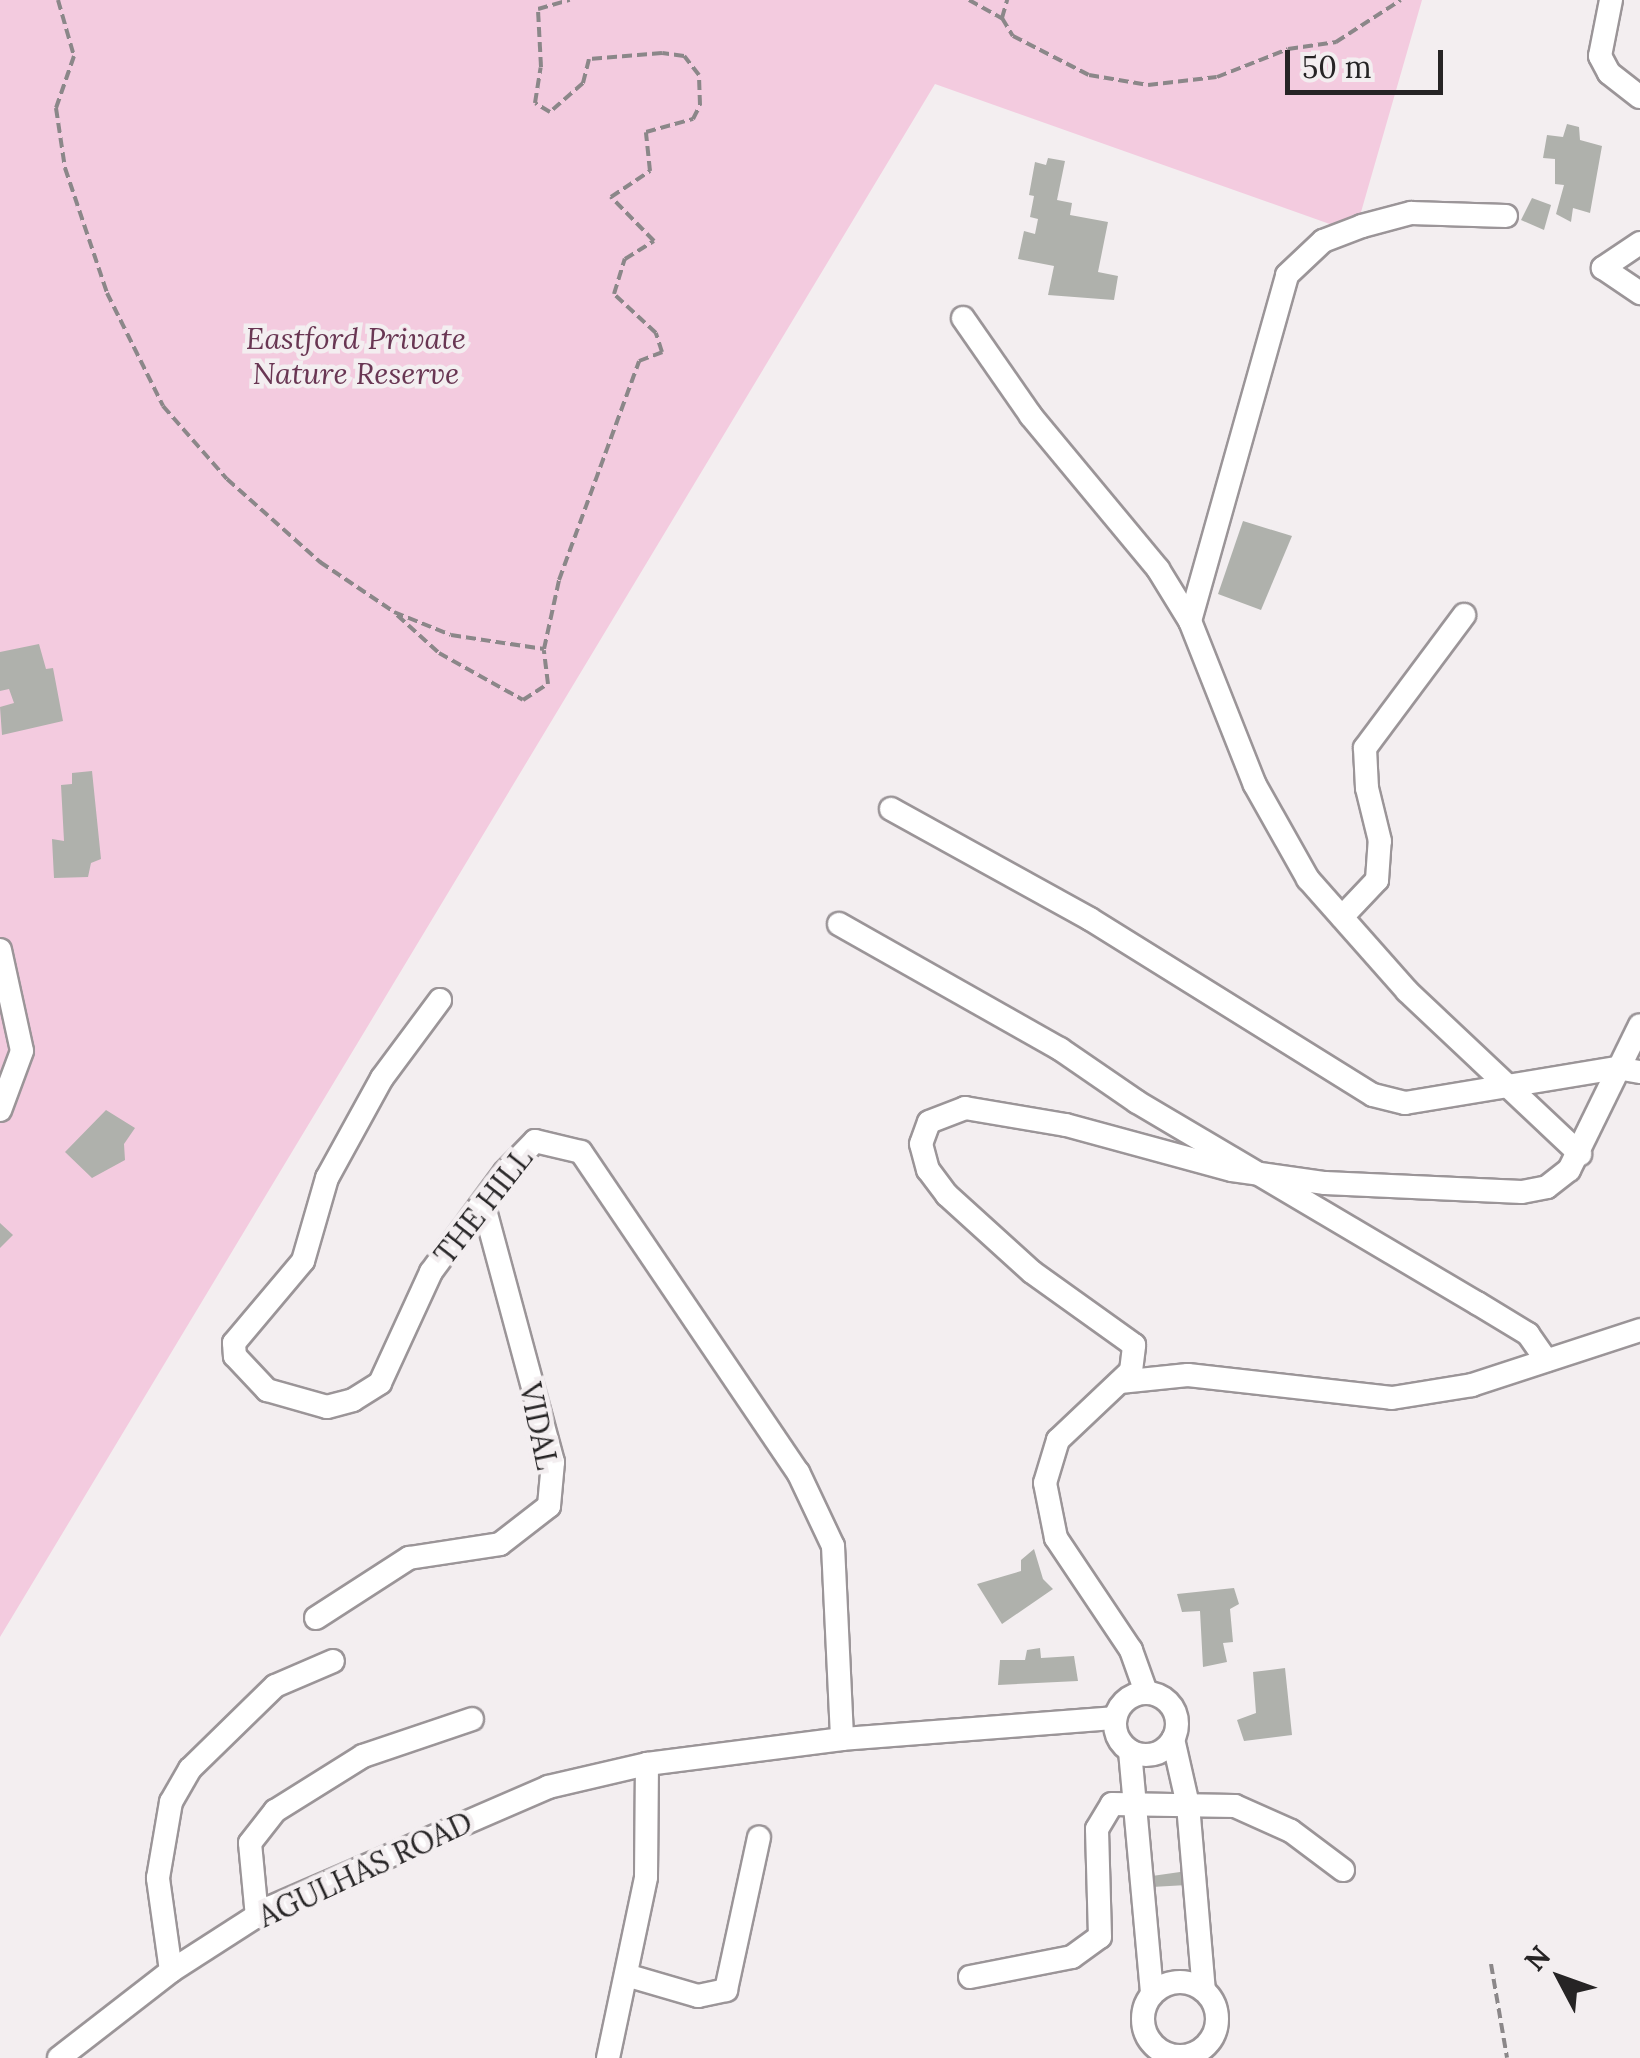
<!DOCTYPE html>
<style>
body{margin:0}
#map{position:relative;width:1640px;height:2058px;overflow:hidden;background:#f3eef0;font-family:Lora,serif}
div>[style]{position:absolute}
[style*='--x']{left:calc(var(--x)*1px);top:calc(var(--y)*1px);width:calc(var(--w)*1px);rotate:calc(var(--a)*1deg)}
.green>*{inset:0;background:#f3cbdf}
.building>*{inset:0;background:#afb1ac}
.path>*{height:4px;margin-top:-2px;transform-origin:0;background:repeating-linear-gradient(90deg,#8b8789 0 10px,transparent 0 15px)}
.roads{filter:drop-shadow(2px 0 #9b9598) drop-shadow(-2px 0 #9b9598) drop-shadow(0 2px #9b9598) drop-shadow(0 -2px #9b9598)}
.minor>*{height:22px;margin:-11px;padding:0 11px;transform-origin:11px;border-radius:11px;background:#fff}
.minor>.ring{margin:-11px;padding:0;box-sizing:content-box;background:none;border:22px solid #fff;border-radius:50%}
span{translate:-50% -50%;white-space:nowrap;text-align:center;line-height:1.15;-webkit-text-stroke:9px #f3eef0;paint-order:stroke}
.park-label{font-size:30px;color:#693653;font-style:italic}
.street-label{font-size:30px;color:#262425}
.north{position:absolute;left:1510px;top:1928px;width:100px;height:100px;-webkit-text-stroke:8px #f3eef0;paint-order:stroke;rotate:311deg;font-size:28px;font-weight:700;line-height:40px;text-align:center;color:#262425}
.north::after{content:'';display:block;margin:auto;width:35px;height:45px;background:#262425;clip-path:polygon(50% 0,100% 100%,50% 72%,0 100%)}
.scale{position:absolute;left:1285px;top:50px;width:158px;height:45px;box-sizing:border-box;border:5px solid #262425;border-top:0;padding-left:12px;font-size:30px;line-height:35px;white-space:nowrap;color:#262425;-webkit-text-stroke:8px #f3eef0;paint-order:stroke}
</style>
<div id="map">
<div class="green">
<div style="clip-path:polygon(0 0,1422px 0,1355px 233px,935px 84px,0 1637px)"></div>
</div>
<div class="building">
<div style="clip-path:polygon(1567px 124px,1579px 127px,1580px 140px,1602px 146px,1590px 213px,1573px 208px,1571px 222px,1556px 214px,1564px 185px,1555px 184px,1555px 159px,1543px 158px,1547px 135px,1563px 137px)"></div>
<div style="clip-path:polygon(1048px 158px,1065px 161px,1057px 200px,1072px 203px,1070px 215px,1108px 222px,1098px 272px,1118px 276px,1114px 300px,1048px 295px,1054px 266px,1018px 259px,1024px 231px,1035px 234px,1038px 219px,1030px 217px,1034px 196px,1029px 195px,1035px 162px,1046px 165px)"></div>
<div style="clip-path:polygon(1532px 198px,1551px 205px,1544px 230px,1521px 220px)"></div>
<div style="clip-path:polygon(1243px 521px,1292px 536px,1261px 610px,1218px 594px)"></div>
<div style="clip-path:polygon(39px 644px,46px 669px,53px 668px,63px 721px,2px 735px,0 707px,14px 703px,9px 689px,0 691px,0 652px)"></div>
<div style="clip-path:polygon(92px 771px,101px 859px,91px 863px,88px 877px,54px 878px,52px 839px,64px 841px,61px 785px,72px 784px,72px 773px)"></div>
<div style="clip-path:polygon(106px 1110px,135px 1128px,124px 1144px,125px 1160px,92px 1178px,65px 1152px)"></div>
<div style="clip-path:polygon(0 1223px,13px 1235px,0 1248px)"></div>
<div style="clip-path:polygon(1034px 1549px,1043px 1579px,1053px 1589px,1002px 1624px,977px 1584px,1021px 1571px,1021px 1560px)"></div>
<div style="clip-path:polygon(1234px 1588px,1239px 1604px,1230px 1609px,1233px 1642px,1223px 1643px,1227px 1662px,1203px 1667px,1200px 1611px,1182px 1612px,1177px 1594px)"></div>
<div style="clip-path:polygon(1040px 1648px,1041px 1658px,1074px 1656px,1078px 1681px,998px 1685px,1000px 1660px,1025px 1660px,1027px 1650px)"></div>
<div style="clip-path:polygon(1285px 1668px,1292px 1735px,1244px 1741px,1237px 1720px,1256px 1713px,1253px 1672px)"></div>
<div style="clip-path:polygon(1187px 1871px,1187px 1885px,1152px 1887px,1152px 1876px)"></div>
</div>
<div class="path">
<div style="--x:58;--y:0;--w:58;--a:74.1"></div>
<div style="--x:74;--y:56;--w:55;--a:109.1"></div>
<div style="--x:56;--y:108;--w:61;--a:81.5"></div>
<div style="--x:65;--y:168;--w:132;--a:71.4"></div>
<div style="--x:107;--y:293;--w:126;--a:63.6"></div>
<div style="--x:163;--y:406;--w:97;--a:48.8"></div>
<div style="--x:227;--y:479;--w:125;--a:41.7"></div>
<div style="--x:320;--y:562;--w:89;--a:34"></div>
<div style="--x:394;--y:612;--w:61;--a:22"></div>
<div style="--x:451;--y:635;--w:94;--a:8.6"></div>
<div style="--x:544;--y:649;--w:71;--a:-77.7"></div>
<div style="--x:559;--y:580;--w:233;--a:-69.9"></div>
<div style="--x:639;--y:361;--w:25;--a:-21"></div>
<div style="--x:662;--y:352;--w:20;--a:-108"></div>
<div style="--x:656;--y:333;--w:57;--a:-137.1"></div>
<div style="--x:614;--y:294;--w:37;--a:-73"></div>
<div style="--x:625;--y:259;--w:34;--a:-32"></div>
<div style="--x:654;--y:241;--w:62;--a:-134.3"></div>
<div style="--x:611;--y:197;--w:47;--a:-33.7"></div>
<div style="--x:650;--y:171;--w:39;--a:-96"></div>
<div style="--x:646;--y:132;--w:49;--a:-15.5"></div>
<div style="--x:693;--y:119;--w:16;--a:-63"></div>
<div style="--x:700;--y:105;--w:30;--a:-92"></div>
<div style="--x:699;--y:75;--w:24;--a:-128"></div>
<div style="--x:684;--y:56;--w:22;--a:-172"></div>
<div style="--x:662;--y:53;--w:73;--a:175.3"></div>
<div style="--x:589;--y:59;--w:25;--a:104"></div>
<div style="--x:583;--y:83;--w:44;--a:138.7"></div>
<div style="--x:550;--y:112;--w:17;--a:-149"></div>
<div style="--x:535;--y:103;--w:36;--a:-81"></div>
<div style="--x:541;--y:67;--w:58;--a:-93"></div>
<div style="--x:538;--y:9;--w:33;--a:-16"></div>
<div style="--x:969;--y:0;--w:38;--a:29"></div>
<div style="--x:1002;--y:18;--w:19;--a:-74"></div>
<div style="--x:1002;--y:18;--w:21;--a:59"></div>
<div style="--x:1013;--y:36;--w:85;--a:27.2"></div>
<div style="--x:1089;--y:75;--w:60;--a:9.6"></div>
<div style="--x:1148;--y:85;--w:69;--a:-6.6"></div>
<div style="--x:1217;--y:77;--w:76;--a:-21.5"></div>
<div style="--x:1288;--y:49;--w:49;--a:-8.3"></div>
<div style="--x:1336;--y:42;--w:77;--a:-32.9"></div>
<div style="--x:397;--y:615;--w:57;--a:42.1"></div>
<div style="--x:439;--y:653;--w:96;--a:29.2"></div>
<div style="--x:523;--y:700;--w:30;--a:-33"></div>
<div style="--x:548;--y:684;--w:34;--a:-97"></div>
<div style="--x:1491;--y:1964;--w:95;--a:80.3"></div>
</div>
<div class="roads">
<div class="minor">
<div style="--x:1611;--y:0;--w:57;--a:101.1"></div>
<div style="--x:1600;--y:56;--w:19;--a:62"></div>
<div style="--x:1609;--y:73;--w:39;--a:38"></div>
<div style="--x:1640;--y:243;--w:45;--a:146"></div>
<div style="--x:1603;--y:268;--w:45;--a:34"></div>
<div style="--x:963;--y:318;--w:119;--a:55.2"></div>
<div style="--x:1031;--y:416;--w:199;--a:50.3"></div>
<div style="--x:1158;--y:569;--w:61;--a:58.4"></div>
<div style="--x:1190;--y:621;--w:176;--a:68.4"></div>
<div style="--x:1255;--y:785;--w:108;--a:60.6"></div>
<div style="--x:1308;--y:879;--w:149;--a:48.5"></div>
<div style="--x:1407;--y:991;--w:238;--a:43.3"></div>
<div style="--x:1190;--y:621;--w:359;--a:-74.3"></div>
<div style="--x:1287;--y:275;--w:50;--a:-43.4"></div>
<div style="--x:1323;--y:241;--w:42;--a:-21"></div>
<div style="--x:1362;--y:226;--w:51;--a:-14.9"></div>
<div style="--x:1411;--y:213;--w:95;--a:1.8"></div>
<div style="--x:891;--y:809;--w:227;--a:28.9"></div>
<div style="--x:1090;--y:919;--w:333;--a:31.9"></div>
<div style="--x:1373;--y:1095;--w:33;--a:14"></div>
<div style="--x:1405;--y:1103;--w:215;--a:-9.4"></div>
<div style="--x:1617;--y:1068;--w:23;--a:10"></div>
<div style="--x:1342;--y:917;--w:51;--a:-46.6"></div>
<div style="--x:1377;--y:880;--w:39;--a:-86"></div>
<div style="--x:1380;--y:841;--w:55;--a:-103.8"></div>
<div style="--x:1367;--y:788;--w:40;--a:-92.9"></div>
<div style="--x:1365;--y:748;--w:166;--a:-53.3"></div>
<div style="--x:839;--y:924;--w:254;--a:29.5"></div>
<div style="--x:1060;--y:1049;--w:93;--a:34.5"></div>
<div style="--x:1137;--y:1102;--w:395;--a:30.6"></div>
<div style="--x:1477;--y:1303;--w:60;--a:31.3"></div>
<div style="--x:1528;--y:1334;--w:32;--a:55"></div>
<div style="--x:0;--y:950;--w:103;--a:77.7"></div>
<div style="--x:22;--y:1051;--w:63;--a:110.4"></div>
<div style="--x:440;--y:1000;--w:97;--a:126.6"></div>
<div style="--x:382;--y:1078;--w:114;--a:118.8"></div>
<div style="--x:327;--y:1178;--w:86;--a:106.1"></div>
<div style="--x:303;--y:1261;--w:107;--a:130.1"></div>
<div style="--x:234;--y:1343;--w:13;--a:86"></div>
<div style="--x:235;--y:1356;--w:47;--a:46.7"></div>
<div style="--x:267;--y:1390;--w:62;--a:15.8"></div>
<div style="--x:327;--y:1407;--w:27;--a:-15"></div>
<div style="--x:353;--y:1400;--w:32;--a:-32"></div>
<div style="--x:380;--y:1383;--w:122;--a:-65.3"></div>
<div style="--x:431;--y:1272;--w:124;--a:-53.5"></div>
<div style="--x:505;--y:1172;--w:43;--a:-45.9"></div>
<div style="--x:535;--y:1141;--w:47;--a:13.4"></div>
<div style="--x:581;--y:1152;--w:387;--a:55.9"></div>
<div style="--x:798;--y:1472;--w:82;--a:64.7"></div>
<div style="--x:833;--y:1546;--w:193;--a:87.3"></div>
<div style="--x:1120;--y:1382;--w:68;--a:-5.9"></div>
<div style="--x:1188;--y:1375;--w:205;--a:6.4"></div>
<div style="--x:1392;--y:1398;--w:81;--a:-9.2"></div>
<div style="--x:1472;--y:1385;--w:177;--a:-18.1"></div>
<div style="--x:316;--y:1618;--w:111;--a:-32.8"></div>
<div style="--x:409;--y:1558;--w:92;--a:-8.7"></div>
<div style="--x:500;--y:1544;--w:62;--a:-37.8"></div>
<div style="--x:549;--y:1506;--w:44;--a:-84.8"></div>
<div style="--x:553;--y:1462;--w:264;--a:-105.1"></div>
<div style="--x:1146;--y:1692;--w:45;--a:-109.7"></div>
<div style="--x:1131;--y:1650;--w:135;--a:-123.8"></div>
<div style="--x:1056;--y:1538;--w:56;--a:-101.3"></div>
<div style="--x:1045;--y:1483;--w:45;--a:-73.2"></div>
<div style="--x:1058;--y:1440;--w:100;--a:-43.4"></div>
<div style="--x:1131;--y:1371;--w:26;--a:-83"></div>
<div style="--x:1134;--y:1345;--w:125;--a:-144.4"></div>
<div style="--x:1032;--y:1272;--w:115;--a:-137.8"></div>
<div style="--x:947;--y:1195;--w:31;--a:-127"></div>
<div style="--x:928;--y:1170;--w:27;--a:-105"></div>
<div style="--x:921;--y:1144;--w:23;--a:-70"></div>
<div style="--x:929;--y:1122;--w:39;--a:-21"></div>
<div style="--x:965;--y:1108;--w:102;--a:9.6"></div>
<div style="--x:1066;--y:1125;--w:172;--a:15.2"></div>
<div style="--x:1232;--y:1170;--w:94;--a:8"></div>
<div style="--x:1325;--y:1183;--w:197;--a:2.6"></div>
<div style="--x:1522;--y:1192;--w:25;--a:-11"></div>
<div style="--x:1547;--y:1187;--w:28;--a:-38"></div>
<div style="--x:1569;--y:1170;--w:161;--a:-63.9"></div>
<div class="ring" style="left:1115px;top:1693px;width:40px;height:40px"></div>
<div style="--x:1173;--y:1739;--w:68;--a:77.2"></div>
<div style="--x:1188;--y:1805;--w:186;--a:85.1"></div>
<div style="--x:1130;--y:1751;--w:244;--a:84.8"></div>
<div style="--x:257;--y:1917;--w:74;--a:-95.4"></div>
<div style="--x:250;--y:1843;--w:41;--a:-52"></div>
<div style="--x:275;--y:1811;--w:104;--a:-32"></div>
<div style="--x:363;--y:1756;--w:115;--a:-18.7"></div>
<div style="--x:171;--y:1971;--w:94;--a:-98"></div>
<div style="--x:158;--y:1878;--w:77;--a:-80.3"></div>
<div style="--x:171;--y:1802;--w:38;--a:-60"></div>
<div style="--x:190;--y:1769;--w:119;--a:-44.3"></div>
<div style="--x:275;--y:1686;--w:63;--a:-23.3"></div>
<div style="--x:626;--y:1975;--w:75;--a:16.3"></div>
<div style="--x:698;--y:1996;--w:29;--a:-12"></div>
<div style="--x:726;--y:1990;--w:156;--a:-77.8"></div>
<div style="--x:970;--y:1977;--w:104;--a:-11.1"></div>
<div style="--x:1072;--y:1957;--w:34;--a:-36"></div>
<div style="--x:1100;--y:1937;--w:108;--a:-91.6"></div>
<div style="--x:1097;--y:1829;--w:29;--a:-59"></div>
<div style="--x:1112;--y:1804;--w:123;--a:0.9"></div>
<div style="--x:1235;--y:1806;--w:61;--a:24.1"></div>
<div style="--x:1291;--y:1831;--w:65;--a:36.9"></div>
<div class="ring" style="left:1143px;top:1982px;width:52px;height:52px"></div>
<div style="--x:59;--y:2058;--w:142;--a:-37.8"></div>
<div style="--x:171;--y:1971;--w:117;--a:-32.7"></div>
<div style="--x:269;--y:1908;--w:304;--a:-23.4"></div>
<div style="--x:548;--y:1787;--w:102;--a:-13.1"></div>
<div style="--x:647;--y:1764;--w:197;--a:-7.3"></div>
<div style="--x:842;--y:1739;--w:274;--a:-4.4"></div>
<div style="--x:608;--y:2058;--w:185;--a:-78.1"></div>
<div style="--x:646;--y:1877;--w:113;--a:-89.5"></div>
</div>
</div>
<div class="park-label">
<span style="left:356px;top:355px">Eastford Private<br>Nature Reserve</span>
</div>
<div class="street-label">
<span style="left:483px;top:1206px;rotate:-52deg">THE HILL</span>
<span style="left:539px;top:1426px;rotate:78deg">VIDAL</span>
<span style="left:365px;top:1869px;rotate:-25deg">AGULHAS ROAD</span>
</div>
<div class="north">N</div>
<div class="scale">50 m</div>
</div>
